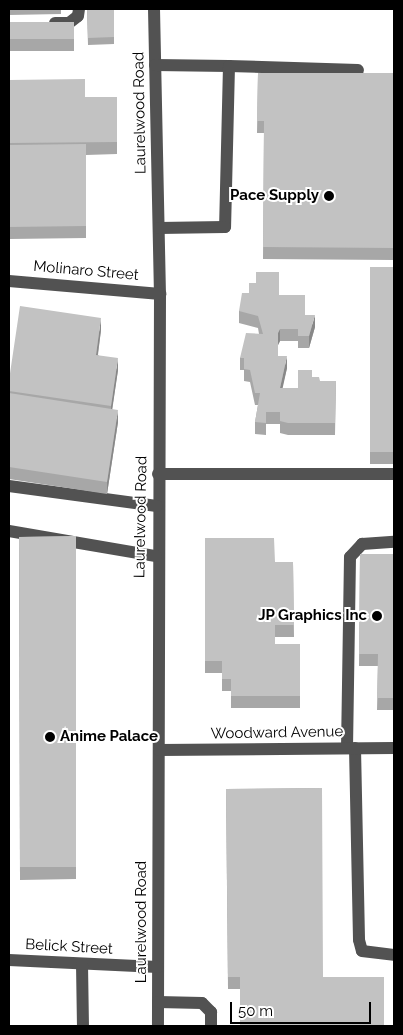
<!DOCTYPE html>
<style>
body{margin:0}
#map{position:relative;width:403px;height:1035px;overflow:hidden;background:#fff;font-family:Raleway,sans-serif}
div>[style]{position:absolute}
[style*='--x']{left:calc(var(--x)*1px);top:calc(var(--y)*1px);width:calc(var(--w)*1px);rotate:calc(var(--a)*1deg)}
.minor>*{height:12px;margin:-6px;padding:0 6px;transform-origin:6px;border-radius:6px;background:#525252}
.wall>*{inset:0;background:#a7a7a7}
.shaded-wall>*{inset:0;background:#888}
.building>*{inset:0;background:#c2c2c2}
.dots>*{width:14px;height:14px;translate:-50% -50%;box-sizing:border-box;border:2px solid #fff;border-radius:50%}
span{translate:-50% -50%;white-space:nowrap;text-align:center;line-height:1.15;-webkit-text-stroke:4px #fff;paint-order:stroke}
.street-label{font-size:15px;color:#000}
.poi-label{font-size:15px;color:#000;font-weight:700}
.right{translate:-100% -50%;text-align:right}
.left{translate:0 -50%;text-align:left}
.frame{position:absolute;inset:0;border:10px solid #000;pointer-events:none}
.scale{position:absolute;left:230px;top:1002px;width:141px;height:22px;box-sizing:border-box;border:2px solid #000;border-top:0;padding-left:6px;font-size:15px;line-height:18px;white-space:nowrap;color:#000;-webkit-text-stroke:4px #fff;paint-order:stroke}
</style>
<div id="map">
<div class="minor">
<div style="--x:154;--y:9;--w:285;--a:88.8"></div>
<div style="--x:160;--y:294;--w:732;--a:90.16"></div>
<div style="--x:55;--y:23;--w:14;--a:0"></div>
<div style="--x:69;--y:23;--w:11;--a:-38"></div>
<div style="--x:78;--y:16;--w:7;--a:-82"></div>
<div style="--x:155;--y:65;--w:74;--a:0.8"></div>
<div style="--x:229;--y:66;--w:161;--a:91.4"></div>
<div style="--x:225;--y:227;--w:66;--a:179.1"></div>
<div style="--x:229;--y:66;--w:129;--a:1.8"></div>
<div style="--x:9;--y:281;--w:152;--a:4.9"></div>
<div style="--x:158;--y:474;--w:236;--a:0"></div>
<div style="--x:9;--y:486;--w:149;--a:7.7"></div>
<div style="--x:9;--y:531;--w:149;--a:9.7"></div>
<div style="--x:347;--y:748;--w:191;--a:-89.1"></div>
<div style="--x:350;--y:557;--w:18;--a:-47"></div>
<div style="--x:362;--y:544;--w:32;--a:-4"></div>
<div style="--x:355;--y:748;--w:192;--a:88.8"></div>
<div style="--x:359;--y:940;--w:11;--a:75"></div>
<div style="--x:362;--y:951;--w:32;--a:7"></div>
<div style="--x:159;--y:750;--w:235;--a:-0.5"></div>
<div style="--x:9;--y:960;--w:149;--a:2.7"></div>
<div style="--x:82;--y:964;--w:62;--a:89.1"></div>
<div style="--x:158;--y:1002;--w:44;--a:1.3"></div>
<div style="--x:202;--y:1003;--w:13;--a:45"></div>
<div style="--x:211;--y:1012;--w:14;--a:90"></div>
</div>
<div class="wall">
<div style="clip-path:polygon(9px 9px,61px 9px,61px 14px,9px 15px)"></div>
<div style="clip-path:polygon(87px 9px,114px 9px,114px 44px,88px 45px)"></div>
<div style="clip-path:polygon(9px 22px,74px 22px,74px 51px,9px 51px)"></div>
<div style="clip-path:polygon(258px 73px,394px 73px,394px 260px,263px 259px,264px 133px,257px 133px)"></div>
<div style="clip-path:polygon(9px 80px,85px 97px,117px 97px,117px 154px,86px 155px,86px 238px,9px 239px)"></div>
<div style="clip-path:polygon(370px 267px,394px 267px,394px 464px,370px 464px)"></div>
<div style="clip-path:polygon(279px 295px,305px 315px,315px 327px,309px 348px,298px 348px,298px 341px,280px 341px,278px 345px,278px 356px,287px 368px,282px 388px,298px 388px,312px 377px,320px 381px,336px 381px,335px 435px,288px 435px,280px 433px,280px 424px,266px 424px,266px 435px,255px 434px,255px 422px,258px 405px,255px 405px,250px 382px,244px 381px,244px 370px,240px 370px,240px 358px,259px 334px,258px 328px,239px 323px,239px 311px)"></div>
<div style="clip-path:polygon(101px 330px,98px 355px,118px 370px,112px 409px,118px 422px,107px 494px,9px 479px,9px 380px)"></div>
<div style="clip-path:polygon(76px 536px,76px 879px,20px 880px,19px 537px)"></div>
<div style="clip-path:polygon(205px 538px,275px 562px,293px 562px,294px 637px,275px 637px,275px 644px,300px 644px,300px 708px,231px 708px,231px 691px,222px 691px,222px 673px,205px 673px)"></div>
<div style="clip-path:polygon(360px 554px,394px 554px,394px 710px,377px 710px,378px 666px,359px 666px)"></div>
<div style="clip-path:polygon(322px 788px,240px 989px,228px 989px,226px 789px)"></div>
</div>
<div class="shaded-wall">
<div style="clip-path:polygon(315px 315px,315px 327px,309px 348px,309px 336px)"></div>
<div style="clip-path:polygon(101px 318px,101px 330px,96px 367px,96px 355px)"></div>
<div style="clip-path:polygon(280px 329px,280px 341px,278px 345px,278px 333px)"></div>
<div style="clip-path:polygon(287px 356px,287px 368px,280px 400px,280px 388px)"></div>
<div style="clip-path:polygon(118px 358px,118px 370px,111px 418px,111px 406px)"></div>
<div style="clip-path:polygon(118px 410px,118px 422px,107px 494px,107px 482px)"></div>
</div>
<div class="building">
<div style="clip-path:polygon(87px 9px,114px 9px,114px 37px,88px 38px)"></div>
<div style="clip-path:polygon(9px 22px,74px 22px,74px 39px,9px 39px)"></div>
<div style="clip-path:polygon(258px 73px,394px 73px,394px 248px,263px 247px,264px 121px,257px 121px)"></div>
<div style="clip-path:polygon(85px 79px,85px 97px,117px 97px,117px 142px,9px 143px,9px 80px)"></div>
<div style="clip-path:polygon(86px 144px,86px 226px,9px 227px,9px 145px)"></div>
<div style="clip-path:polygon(370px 267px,394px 267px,394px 452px,370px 452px)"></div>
<div style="clip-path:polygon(256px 272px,279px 272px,279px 295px,305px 295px,305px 315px,315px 315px,309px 336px,298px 336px,298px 329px,280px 329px,278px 333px,278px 356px,287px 356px,280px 388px,298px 388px,298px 370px,312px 370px,312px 377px,319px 377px,320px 381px,336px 381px,335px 423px,288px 423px,280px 421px,280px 412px,266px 412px,266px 423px,255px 422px,260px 393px,255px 393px,250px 370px,244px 369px,244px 358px,240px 358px,246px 333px,263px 334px,258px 316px,239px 311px,242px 293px,249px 293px,249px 283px,256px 283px)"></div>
<div style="clip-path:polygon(20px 306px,101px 318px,96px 355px,118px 358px,111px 406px,9px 391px,9px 380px)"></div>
<div style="clip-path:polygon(9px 393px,118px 410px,107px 482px,9px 467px)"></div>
<div style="clip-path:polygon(76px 536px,76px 867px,20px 867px,19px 537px)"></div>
<div style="clip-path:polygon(205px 538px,274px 538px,275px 562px,293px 562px,294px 625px,275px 625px,275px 644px,300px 644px,300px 696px,231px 696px,231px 679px,222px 679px,222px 661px,205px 661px)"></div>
<div style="clip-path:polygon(360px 554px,394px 554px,394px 698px,377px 698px,378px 654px,359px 654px)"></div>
<div style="clip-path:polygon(322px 788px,323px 977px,384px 977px,384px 1026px,240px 1026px,240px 977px,228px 977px,226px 789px)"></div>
<div style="clip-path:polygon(393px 801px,394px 801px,394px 888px,394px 887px)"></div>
</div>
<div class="dots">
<div style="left:329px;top:196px;background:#000"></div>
<div style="left:377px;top:616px;background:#000"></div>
<div style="left:50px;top:737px;background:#000"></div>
</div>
<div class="street-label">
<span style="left:140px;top:113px;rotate:-91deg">Laurelwood Road</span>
<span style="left:86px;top:271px;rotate:5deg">Molinaro Street</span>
<span style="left:141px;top:517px;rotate:-89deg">Laurelwood Road</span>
<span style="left:277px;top:733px;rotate:-1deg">Woodward Avenue</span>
<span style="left:142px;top:922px;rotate:-90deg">Laurelwood Road</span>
<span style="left:69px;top:947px;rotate:3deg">Belick Street</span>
</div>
<div class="poi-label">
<span class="right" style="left:319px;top:196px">Pace Supply</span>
<span class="right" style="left:367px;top:616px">JP Graphics Inc</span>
<span class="left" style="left:60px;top:737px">Anime Palace</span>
</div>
<div class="frame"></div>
<div class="scale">50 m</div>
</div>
